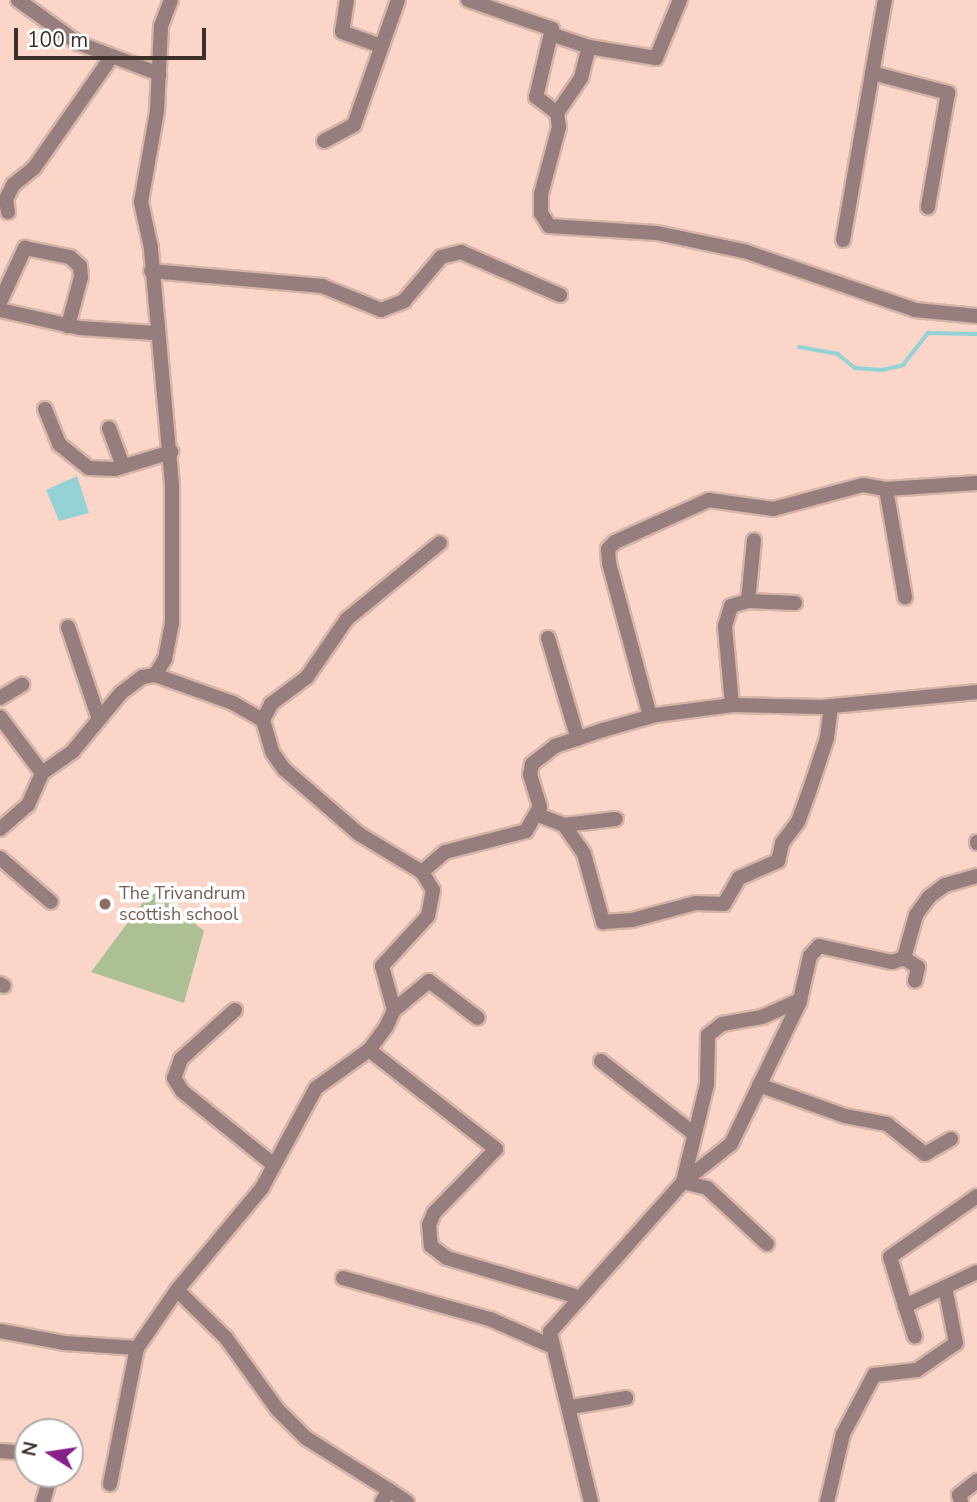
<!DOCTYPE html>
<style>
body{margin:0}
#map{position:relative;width:977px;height:1502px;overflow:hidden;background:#fbd6c8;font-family:"Nunito Sans",sans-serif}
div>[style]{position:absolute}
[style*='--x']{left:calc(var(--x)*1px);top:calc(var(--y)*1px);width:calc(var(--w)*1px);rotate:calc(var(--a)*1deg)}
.green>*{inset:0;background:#adbf94}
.water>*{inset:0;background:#95d2d5}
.stream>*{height:3.5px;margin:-1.75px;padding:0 1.75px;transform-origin:1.75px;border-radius:1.75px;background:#95d2d5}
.roads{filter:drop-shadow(2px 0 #d5b5a8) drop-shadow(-2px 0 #d5b5a8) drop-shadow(0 2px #d5b5a8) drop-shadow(0 -2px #d5b5a8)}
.minor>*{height:14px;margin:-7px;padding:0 7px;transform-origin:7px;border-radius:7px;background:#957e7d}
.dots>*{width:19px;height:19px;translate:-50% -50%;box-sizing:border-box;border:4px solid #fff;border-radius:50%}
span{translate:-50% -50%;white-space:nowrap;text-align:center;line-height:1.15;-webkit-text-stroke:7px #fff;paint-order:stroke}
.education-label{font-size:18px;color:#785e54}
.left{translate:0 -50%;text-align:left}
.north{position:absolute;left:14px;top:1418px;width:70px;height:70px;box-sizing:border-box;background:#fff;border:2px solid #b1acaa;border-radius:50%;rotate:282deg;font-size:19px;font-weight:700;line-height:28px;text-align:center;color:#3d2f2a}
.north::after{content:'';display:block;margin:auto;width:24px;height:32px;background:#872088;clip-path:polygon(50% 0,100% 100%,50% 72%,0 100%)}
.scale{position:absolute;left:14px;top:28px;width:192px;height:32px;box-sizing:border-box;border:4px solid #3d2f2a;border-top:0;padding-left:9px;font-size:21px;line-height:24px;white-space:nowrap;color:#3d2f2a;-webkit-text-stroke:5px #fff;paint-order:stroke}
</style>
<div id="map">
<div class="green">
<div style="clip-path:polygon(153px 889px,204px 931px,184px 1003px,91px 972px)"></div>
</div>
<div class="water">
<div style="clip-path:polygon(77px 476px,89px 513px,59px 521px,46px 490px)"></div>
</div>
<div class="stream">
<div style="--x:799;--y:347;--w:40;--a:10"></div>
<div style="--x:838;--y:354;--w:22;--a:39"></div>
<div style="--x:855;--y:368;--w:27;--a:4"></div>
<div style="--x:882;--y:370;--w:22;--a:-13"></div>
<div style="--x:903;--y:365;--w:41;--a:-52"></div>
<div style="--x:928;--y:333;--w:49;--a:1.2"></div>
</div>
<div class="roads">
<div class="minor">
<div style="--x:18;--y:0;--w:74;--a:35.6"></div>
<div style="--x:78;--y:43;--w:87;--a:20.9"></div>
<div style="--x:347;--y:0;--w:32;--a:99"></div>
<div style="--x:342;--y:32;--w:41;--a:19.7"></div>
<div style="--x:468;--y:0;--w:89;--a:19"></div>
<div style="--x:552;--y:29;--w:70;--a:103.2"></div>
<div style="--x:536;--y:97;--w:26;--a:37"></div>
<div style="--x:557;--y:113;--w:14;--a:82"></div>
<div style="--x:559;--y:127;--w:69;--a:105"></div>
<div style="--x:541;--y:194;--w:19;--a:90"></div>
<div style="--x:541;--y:213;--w:15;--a:58"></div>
<div style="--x:549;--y:226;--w:108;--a:3.7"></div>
<div style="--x:657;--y:233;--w:89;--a:11.7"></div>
<div style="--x:744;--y:251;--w:181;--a:19"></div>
<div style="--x:915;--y:310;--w:62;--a:5.5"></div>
<div style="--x:551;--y:34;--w:40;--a:18.9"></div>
<div style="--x:589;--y:47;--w:68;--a:9.3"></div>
<div style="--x:656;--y:58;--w:63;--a:-67.5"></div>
<div style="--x:872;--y:73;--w:79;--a:14.7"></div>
<div style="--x:948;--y:93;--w:116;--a:100"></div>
<div style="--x:557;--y:113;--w:42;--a:-55.6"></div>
<div style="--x:581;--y:78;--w:32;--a:-76"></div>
<div style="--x:324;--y:141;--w:34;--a:-28"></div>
<div style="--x:354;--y:125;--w:133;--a:-70.6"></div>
<div style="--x:8;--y:212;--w:13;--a:-99"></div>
<div style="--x:6;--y:199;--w:16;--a:-63"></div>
<div style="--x:13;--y:185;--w:27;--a:-39"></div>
<div style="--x:34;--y:168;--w:136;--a:-55.1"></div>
<div style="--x:843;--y:240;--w:244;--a:-80.1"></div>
<div style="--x:151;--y:271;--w:172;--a:5"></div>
<div style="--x:322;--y:286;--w:64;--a:22.1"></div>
<div style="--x:381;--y:310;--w:25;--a:-21"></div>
<div style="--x:404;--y:301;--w:57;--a:-49.9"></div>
<div style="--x:441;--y:257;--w:21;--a:-14"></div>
<div style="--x:461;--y:252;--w:108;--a:23.5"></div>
<div style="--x:0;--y:302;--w:60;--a:-65.2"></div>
<div style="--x:25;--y:248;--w:46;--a:11.3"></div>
<div style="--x:70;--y:257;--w:13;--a:42"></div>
<div style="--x:80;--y:266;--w:11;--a:85"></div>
<div style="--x:81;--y:277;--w:51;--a:104.9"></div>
<div style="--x:0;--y:310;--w:82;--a:12.7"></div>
<div style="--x:80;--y:328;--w:75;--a:3.8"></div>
<div style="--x:45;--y:409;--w:38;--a:68"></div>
<div style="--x:59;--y:444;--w:38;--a:39"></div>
<div style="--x:89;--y:468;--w:26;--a:2"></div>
<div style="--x:115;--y:469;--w:59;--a:-16.9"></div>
<div style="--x:109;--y:428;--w:40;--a:69.8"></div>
<div style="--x:886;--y:489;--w:110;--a:80"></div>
<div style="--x:748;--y:601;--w:61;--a:-84.4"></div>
<div style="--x:68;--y:627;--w:97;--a:71.4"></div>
<div style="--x:548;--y:638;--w:105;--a:73.5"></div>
<div style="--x:155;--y:675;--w:19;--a:-58"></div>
<div style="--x:165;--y:659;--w:37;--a:-79"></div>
<div style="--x:172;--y:623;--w:138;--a:-90"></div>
<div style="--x:172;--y:485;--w:238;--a:-95.1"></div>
<div style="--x:151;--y:248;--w:47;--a:-102.3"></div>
<div style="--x:141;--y:202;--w:92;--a:-80"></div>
<div style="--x:157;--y:111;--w:85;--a:-87.3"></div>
<div style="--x:161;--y:26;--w:28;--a:-69"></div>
<div style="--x:0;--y:698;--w:26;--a:-31"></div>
<div style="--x:732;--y:705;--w:79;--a:-95.1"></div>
<div style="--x:725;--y:626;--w:21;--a:-73"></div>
<div style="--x:731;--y:606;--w:18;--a:-16"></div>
<div style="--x:748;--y:601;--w:47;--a:2.4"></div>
<div style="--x:650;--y:716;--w:158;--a:-105"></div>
<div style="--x:609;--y:563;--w:14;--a:-94"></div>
<div style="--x:608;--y:549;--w:10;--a:-45"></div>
<div style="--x:615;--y:542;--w:103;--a:-24.1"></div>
<div style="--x:709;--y:500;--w:65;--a:8"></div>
<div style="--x:773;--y:509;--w:93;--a:-14.9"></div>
<div style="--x:863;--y:485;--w:23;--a:10"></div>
<div style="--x:886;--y:489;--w:91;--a:-3.8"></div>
<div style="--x:0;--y:717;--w:70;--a:53.1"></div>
<div style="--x:263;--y:720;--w:18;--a:-63"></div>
<div style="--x:271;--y:704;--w:45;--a:-36.9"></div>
<div style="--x:307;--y:677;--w:70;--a:-55.4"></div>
<div style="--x:347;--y:619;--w:120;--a:-39.3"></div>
<div style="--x:538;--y:815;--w:28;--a:21"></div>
<div style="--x:564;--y:825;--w:35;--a:55"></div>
<div style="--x:584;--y:854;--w:71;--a:74.4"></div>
<div style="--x:603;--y:922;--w:29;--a:-4"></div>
<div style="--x:632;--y:920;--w:66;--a:-14.9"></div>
<div style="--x:696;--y:903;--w:28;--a:2"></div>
<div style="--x:724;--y:904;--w:30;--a:-60"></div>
<div style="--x:739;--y:878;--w:43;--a:-23.6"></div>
<div style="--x:778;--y:861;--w:18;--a:-77"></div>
<div style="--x:782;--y:843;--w:26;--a:-53"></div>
<div style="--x:798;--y:822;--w:32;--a:-70"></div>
<div style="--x:809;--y:792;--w:57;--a:-71.6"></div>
<div style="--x:827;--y:738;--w:32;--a:-83"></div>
<div style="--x:564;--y:825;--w:52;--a:-6.6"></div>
<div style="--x:0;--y:829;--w:37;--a:-41"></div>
<div style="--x:28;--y:805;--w:35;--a:-66"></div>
<div style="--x:42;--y:773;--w:38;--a:-35"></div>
<div style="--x:73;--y:751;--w:75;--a:-50.4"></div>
<div style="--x:121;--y:693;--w:26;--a:-37"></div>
<div style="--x:142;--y:677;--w:13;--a:-9"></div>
<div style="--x:155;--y:675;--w:83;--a:19.7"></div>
<div style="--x:233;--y:703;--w:34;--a:30"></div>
<div style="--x:263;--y:720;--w:33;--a:74"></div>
<div style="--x:272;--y:752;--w:21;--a:55"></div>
<div style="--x:284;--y:769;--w:99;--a:40.9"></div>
<div style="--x:359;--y:834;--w:74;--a:31.1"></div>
<div style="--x:422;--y:872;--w:21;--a:59"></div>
<div style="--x:433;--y:890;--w:26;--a:101"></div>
<div style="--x:428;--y:916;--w:68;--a:132.6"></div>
<div style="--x:382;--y:966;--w:46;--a:74.7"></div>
<div style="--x:394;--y:1010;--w:19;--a:115"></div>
<div style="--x:386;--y:1027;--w:29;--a:126"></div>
<div style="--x:369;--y:1050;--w:65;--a:144.4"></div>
<div style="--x:316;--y:1088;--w:114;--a:118.4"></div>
<div style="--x:262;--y:1188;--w:133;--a:129.8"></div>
<div style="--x:177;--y:1290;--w:69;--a:44.4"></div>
<div style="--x:226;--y:1338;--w:87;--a:54.3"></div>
<div style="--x:277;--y:1409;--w:41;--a:45"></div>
<div style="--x:306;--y:1438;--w:98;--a:32.1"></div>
<div style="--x:977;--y:842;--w:1;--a:90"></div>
<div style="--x:0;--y:858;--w:67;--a:40.8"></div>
<div style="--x:422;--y:872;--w:30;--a:-41"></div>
<div style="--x:445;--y:852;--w:84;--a:-14.5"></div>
<div style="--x:526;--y:831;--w:28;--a:-60"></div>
<div style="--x:540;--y:807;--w:34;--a:-107"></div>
<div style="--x:530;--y:775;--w:11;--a:-80"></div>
<div style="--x:532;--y:764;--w:29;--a:-38"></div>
<div style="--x:555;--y:746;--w:51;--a:-18.4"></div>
<div style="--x:603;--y:730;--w:55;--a:-15.8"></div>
<div style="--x:656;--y:715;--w:77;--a:-7.5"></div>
<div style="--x:732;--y:705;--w:90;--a:1.3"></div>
<div style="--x:822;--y:707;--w:156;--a:-5.5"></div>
<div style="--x:904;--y:958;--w:17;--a:33"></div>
<div style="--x:918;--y:967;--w:14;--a:102"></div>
<div style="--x:0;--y:984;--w:4;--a:27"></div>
<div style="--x:235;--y:1010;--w:73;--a:137.8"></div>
<div style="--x:181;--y:1059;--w:20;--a:110"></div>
<div style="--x:174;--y:1078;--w:15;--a:58"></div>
<div style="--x:182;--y:1091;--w:118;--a:38.8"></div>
<div style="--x:394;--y:1010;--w:45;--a:-39.6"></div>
<div style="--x:429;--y:981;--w:61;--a:37.1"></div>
<div style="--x:369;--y:1050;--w:161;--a:37.9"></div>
<div style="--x:496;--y:1149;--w:89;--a:134.1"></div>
<div style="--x:434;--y:1213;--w:13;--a:113"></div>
<div style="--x:429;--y:1225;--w:21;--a:85"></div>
<div style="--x:431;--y:1246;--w:20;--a:37"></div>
<div style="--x:447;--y:1258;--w:138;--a:16.5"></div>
<div style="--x:601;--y:1061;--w:118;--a:38.1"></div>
<div style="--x:759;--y:1085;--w:91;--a:19.8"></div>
<div style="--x:845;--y:1116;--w:43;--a:10.8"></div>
<div style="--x:887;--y:1124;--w:48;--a:38.3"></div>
<div style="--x:925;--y:1154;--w:30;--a:-30"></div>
<div style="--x:683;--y:1182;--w:61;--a:-38.4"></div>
<div style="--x:731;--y:1144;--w:159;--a:-64.2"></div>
<div style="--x:683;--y:1182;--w:25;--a:14"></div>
<div style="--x:707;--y:1188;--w:82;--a:43"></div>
<div style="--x:343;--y:1278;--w:153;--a:15.6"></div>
<div style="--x:490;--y:1319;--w:67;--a:23.9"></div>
<div style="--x:945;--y:1287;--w:44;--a:154.6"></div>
<div style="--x:905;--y:1306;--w:51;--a:-107"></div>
<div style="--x:890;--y:1257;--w:106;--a:-35"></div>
<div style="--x:905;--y:1306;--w:32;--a:72"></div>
<div style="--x:0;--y:1331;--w:65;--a:10.6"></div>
<div style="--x:64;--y:1343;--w:73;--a:3.9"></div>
<div style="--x:137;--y:1348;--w:70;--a:-55.4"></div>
<div style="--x:571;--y:1407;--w:56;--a:-9.3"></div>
<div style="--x:0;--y:1451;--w:28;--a:4"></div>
<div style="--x:110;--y:1484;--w:139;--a:-78.8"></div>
<div style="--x:43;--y:1502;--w:29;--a:-74"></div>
<div style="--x:382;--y:1502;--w:14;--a:-60"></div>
<div style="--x:389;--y:1490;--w:22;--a:34"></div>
<div style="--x:591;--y:1502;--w:175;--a:-103.6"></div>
<div style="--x:550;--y:1332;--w:200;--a:-48.4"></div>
<div style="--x:683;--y:1182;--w:101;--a:-76.2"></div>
<div style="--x:707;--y:1084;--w:49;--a:-88.8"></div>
<div style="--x:708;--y:1035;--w:18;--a:-38"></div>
<div style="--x:722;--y:1024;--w:41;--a:-9.9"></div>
<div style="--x:762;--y:1017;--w:42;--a:-24.1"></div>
<div style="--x:800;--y:1000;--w:45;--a:-77.2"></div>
<div style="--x:810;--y:956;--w:13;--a:-48"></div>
<div style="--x:819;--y:946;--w:75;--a:12.4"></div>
<div style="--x:892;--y:962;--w:13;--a:-18"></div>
<div style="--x:904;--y:958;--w:45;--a:-74.4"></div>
<div style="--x:916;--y:915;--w:22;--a:-54"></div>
<div style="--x:929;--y:897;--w:20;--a:-37"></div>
<div style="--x:945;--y:885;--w:33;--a:-16"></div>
<div style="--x:827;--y:1502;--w:70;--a:-76.8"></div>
<div style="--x:843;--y:1434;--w:67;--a:-62.3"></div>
<div style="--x:874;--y:1375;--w:43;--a:-6.6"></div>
<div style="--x:917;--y:1370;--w:47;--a:-34.7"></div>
<div style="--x:956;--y:1343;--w:57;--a:-101.1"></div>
<div style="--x:945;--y:1287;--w:35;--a:-25"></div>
<div style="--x:961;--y:1502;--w:7;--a:-106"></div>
<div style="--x:959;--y:1495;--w:23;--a:-38"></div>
</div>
</div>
<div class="dots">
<div style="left:105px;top:904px;background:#8d6e63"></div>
</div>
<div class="education-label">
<span class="left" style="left:119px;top:904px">The Trivandrum<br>scottish school</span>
</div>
<div class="north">N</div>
<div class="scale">100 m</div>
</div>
